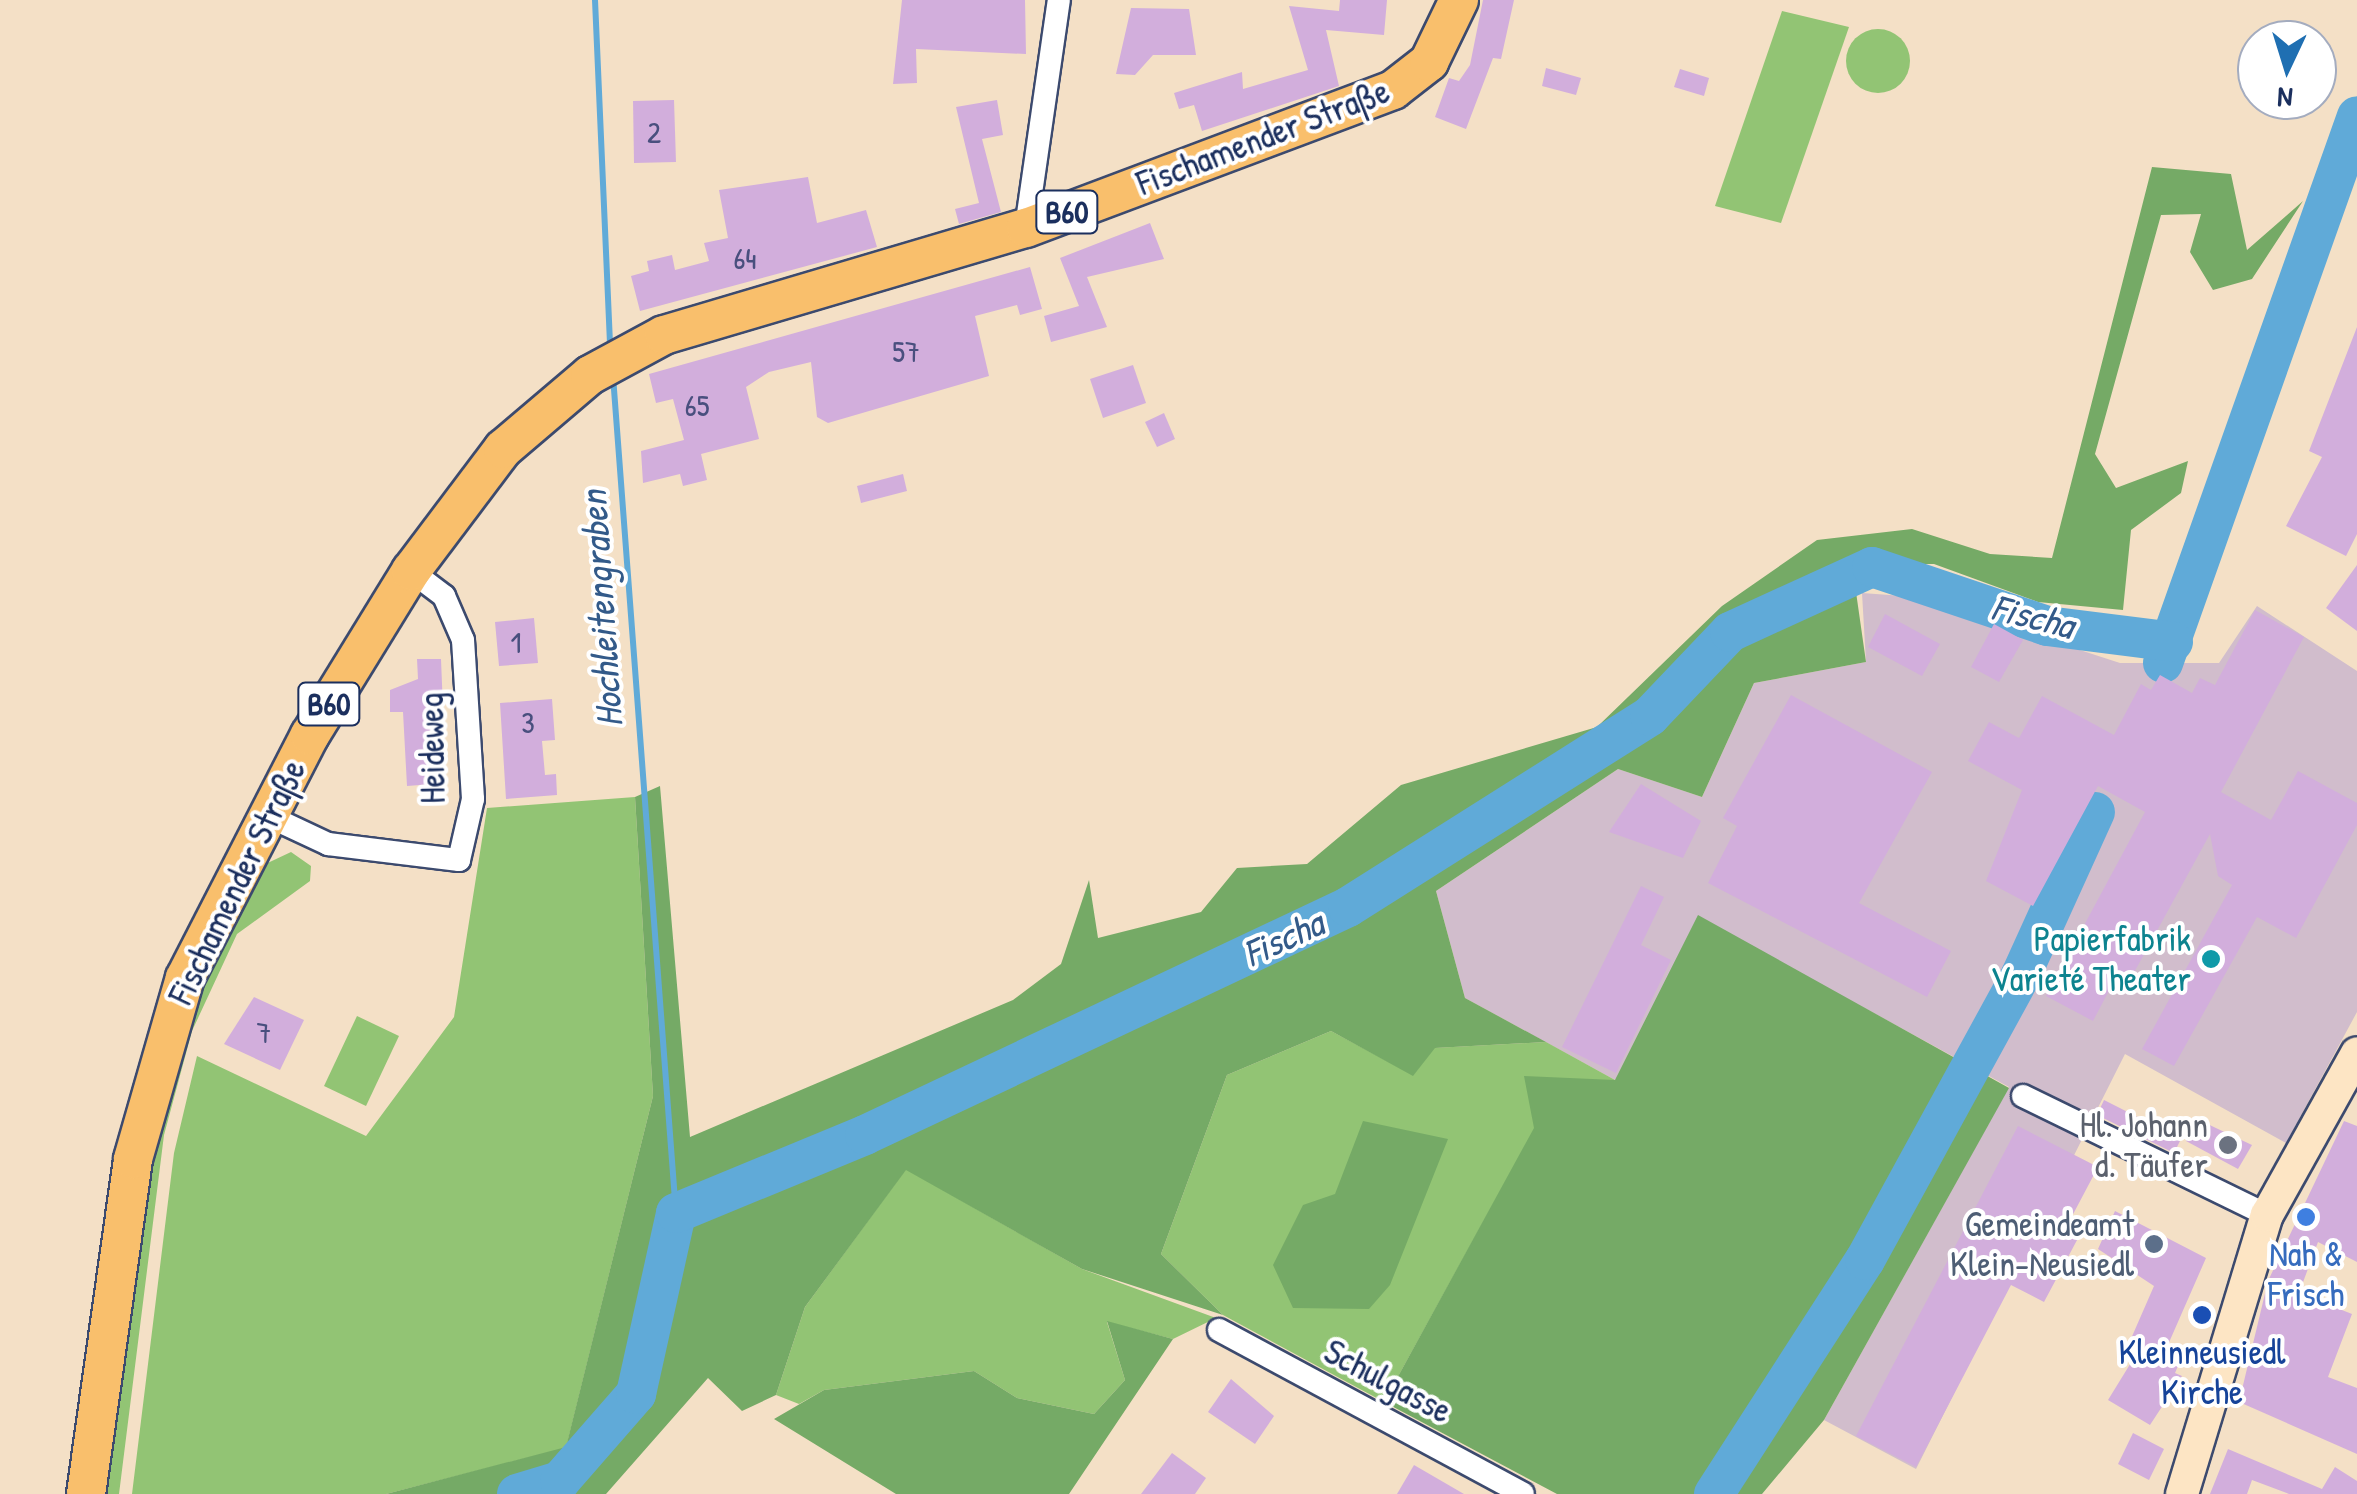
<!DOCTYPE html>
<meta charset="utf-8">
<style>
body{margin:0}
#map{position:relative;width:2357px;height:1494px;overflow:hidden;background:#f4e0c6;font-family:"Patrick Hand",sans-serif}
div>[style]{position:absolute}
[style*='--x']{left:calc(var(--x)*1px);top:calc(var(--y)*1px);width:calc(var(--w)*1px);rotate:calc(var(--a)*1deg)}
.industrial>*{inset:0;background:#d1bdcc}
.green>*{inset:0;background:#92c474}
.round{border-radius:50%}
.forest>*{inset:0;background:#75aa66}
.stream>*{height:6px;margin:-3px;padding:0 3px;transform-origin:3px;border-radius:3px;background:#60aad8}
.river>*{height:40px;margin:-20px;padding:0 20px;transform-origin:20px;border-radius:20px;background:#60aad8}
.building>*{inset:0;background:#d2aedc}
.roads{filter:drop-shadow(2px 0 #3c4a6e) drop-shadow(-2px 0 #3c4a6e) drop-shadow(0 2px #3c4a6e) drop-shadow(0 -2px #3c4a6e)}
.street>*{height:22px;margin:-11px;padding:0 11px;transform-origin:11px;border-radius:11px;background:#fff}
.secondary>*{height:32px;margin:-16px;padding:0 16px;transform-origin:16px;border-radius:16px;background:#fde5c4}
.primary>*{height:38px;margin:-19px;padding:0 19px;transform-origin:19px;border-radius:19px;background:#f9bf6c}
.dots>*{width:28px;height:28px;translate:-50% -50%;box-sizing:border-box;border:5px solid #fff;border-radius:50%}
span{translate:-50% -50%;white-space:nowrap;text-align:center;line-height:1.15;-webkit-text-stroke:8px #fff;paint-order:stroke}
.number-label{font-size:30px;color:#494f7e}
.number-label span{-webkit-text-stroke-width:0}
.shield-label span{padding:2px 8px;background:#fff;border:2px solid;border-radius:8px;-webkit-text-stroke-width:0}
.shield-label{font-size:32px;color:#1b2f5e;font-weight:700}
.street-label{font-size:35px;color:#1b2f5e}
.culture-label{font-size:35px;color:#0d838f}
.right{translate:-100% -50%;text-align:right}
.worship-label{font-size:35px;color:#5b616d}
.service-label{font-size:35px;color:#4e5e75}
.shop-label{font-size:35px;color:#366cbe}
.transit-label{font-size:35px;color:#164399}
.water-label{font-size:38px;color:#335a89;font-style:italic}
.north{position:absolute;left:2237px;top:20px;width:100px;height:100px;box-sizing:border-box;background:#fff;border:2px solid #a4acbf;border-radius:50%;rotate:184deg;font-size:28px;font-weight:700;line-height:40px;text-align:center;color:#1b2f5e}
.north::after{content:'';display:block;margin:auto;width:35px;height:45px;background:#1f6fb2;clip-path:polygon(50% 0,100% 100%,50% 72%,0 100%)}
</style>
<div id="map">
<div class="industrial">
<div style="clip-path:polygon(1862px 593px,1917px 597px,2120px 663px,2219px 663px,2257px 606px,2357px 671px,2357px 1012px,2286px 1143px,2125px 1054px,1916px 1469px,1824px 1420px,2009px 1087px,1857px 1004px,1615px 1080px,1465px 998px,1436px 891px,1618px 769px,1702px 797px,1754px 683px,1866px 662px)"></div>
</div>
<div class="green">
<div style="clip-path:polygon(1782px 11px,1849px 27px,1781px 223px,1715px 206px)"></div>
<div class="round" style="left:1846px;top:29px;width:64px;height:64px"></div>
<div style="clip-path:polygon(635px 797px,653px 1096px,566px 1448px,386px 1494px,132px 1494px,174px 1153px,197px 1056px,366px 1136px,454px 1017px,487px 808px)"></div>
<div style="clip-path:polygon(291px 852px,311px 866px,310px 881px,237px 934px,192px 1031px,164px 1135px,119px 1494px,100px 1494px,137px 1219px,189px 1003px,257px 868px)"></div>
<div style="clip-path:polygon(357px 1016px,399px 1036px,366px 1106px,324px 1086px)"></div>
<div style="clip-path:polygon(1331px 1031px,1413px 1075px,1434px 1048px,1546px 1042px,1615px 1080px,1535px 1128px,1384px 1402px,1223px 1315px,1161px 1254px,1227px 1075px)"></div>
<div style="clip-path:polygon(906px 1169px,1082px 1269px,1216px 1318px,1173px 1339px,1107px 1322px,1125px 1380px,1094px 1414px,1017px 1398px,974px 1371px,824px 1390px,799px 1404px,776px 1395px,805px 1307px)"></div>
</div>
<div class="forest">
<div style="clip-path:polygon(2152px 167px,2231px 174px,2247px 250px,2303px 201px,2252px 279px,2213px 290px,2190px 252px,2201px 214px,2161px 215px,2095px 454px,2116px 488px,2188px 461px,2181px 493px,2131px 530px,2123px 610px,2038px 602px,1934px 564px,1852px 564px,1866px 662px,1754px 683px,1702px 797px,1618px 769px,1436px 891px,1465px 998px,1546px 1042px,1435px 1048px,1413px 1076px,1331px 1031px,1227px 1075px,1161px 1254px,1223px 1315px,1082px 1269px,906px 1170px,805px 1307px,776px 1395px,742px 1411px,708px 1378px,606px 1494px,386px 1494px,566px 1447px,653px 1096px,635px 797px,660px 786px,690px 1137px,1013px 1000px,1061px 964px,1089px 880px,1098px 938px,1201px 912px,1237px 868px,1307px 864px,1401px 785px,1597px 727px,1722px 606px,1817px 540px,1912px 529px,1990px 554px,2052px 558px)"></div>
<div style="clip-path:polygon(1698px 915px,2009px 1088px,1824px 1420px,1762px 1494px,1557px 1494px,1384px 1402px,1534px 1128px,1524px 1076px,1615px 1080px)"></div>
<div style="clip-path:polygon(1363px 1121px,1448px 1139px,1390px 1285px,1369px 1309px,1293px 1308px,1273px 1265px,1303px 1205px,1335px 1194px)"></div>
<div style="clip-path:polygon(1107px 1321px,1173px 1339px,1069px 1494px,896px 1494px,774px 1419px,824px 1390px,974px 1371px,1017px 1398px,1094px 1414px,1125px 1380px)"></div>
</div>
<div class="stream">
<div style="--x:595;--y:0;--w:348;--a:87.5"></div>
<div style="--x:613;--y:376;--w:839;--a:85.7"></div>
</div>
<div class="river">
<div style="--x:2163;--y:663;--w:580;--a:-70.47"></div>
<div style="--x:517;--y:1494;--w:45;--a:-16.8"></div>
<div style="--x:560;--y:1481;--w:116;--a:-48.9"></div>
<div style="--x:636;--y:1394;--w:185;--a:-77.5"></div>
<div style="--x:676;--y:1213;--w:204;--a:-22.4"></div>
<div style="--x:865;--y:1135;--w:534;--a:-25.27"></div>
<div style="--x:1348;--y:907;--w:357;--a:-32.3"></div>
<div style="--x:1650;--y:716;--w:116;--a:-46.4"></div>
<div style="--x:1730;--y:632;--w:156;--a:-24.6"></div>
<div style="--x:1872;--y:567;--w:185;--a:18.6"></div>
<div style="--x:2047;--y:626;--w:127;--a:7.2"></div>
<div style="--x:1714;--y:1494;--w:278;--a:-57.2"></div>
<div style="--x:1865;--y:1260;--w:325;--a:-61.3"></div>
<div style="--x:2021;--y:975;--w:179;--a:-65.6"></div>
</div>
<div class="building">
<div style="clip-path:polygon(902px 0,1025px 0,1026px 54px,916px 49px,917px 83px,893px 84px)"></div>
<div style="clip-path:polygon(1340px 0,1387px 0,1384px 35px,1326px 30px,1339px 86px,1202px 131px,1194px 105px,1179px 109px,1174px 93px,1242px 72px,1243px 89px,1308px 70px,1289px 6px,1339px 11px)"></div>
<div style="clip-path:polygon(1483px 0,1514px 0,1501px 59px,1493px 58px,1466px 129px,1435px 117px,1449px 78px,1459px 81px,1470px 65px)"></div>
<div style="clip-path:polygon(1131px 8px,1189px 9px,1196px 55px,1153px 55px,1135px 75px,1116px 74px)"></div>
<div style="clip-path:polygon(1546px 68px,1581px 78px,1576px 95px,1542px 86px)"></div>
<div style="clip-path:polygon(1680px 69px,1709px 78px,1704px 96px,1674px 87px)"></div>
<div style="clip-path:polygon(674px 100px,676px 162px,634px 163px,633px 101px)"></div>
<div style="clip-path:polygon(997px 100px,1003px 135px,982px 139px,1001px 212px,959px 224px,955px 209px,979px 203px,956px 107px)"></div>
<div style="clip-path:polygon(808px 177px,817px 223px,866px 210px,877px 247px,640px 311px,631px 276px,649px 271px,647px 261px,672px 255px,675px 270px,709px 261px,704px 243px,728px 238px,719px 190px)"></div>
<div style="clip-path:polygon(1150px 223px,1164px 259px,1087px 277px,1107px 327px,1051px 342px,1044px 316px,1079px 306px,1060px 258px)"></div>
<div style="clip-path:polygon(1030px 267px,1042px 309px,1020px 315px,1017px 305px,975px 316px,989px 376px,828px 423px,817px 417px,811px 362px,769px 372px,746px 387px,759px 439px,701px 454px,707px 480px,683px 486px,680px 474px,643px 483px,641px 451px,684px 440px,673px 399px,656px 403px,649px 374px)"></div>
<div style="clip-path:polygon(2357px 327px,2357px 534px,2346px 556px,2286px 526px,2322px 457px,2309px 451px)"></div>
<div style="clip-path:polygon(1133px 365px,1146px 403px,1103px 418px,1090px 379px)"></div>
<div style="clip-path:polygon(1164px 413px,1175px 439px,1157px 447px,1145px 422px)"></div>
<div style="clip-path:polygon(903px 474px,907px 491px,861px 503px,857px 486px)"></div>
<div style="clip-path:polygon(2357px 565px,2357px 631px,2326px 608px)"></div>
<div style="clip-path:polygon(2255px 610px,2304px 637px,2221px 792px,2271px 820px,2298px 771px,2357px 803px,2357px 825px,2296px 938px,2257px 917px,2174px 1066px,2142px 1049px,2232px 885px,2218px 876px,2210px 834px,2125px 989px,2113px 983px,2093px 1021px,2046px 996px,2145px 812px,2098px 786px,2033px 906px,1986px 881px,2022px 790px,1968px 761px,1989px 722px,2019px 738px,2042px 696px,2114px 735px,2141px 684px,2151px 690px,2160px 675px,2192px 693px,2200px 678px,2215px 685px)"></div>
<div style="clip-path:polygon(1885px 614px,1940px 644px,1922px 676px,1868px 647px)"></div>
<div style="clip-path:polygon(534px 618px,538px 663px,499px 666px,495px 622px)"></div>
<div style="clip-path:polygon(1994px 624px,2023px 640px,1999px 682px,1971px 667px)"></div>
<div style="clip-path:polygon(417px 659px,441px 659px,446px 783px,407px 786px,403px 712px,390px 712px,390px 690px,418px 679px)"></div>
<div style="clip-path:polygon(1791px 695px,1932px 772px,1859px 903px,1951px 951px,1927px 997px,1708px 883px,1737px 826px,1723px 818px)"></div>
<div style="clip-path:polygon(552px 699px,555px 740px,542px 741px,545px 775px,556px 774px,557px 795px,506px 799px,500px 703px)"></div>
<div style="clip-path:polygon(1641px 784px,1701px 821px,1683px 858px,1609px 832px)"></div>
<div style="clip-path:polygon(1641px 886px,1664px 897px,1641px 945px,1671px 960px,1616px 1073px,1562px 1047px)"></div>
<div style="clip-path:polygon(254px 997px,304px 1020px,280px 1070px,224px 1044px)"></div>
<div style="clip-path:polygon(2104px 1100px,2181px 1139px,2174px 1153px,2097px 1115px)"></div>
<div style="clip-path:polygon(2199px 1120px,2252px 1145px,2238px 1169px,2186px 1141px)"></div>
<div style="clip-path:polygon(2344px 1121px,2357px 1126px,2357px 1262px,2318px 1242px,2299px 1293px,2352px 1314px,2328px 1377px,2357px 1388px,2357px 1454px,2239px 1402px,2268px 1281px)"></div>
<div style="clip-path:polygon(2018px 1126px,2098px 1167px,2070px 1220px,2084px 1227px,2044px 1302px,2011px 1285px,1916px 1467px,1856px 1436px)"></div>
<div style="clip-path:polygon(2115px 1211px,2206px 1258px,2167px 1347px,2184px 1352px,2175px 1373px,2182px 1376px,2150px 1425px,2108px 1400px,2132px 1361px,2123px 1357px,2154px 1286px,2098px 1249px)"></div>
<div style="clip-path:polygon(1231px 1379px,1274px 1416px,1255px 1444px,1208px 1412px)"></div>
<div style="clip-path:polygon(2133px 1433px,2164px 1449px,2149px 1480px,2118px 1464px)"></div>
<div style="clip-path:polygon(2228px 1449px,2322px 1489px,2335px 1467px,2357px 1481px,2357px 1494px,2289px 1494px,2252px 1480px,2247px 1494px,2210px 1494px)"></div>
<div style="clip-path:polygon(1172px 1453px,1206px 1478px,1195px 1494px,1141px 1494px)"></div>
<div style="clip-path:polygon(1414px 1465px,1464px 1494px,1397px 1494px)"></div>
</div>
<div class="roads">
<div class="street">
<div style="--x:1026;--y:228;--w:230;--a:-81.8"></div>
<div style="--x:264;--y:814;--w:71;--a:25.1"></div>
<div style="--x:328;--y:844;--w:132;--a:7"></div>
<div style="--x:459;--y:860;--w:63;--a:-77.1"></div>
<div style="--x:473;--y:799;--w:159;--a:-93.6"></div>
<div style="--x:463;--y:640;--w:48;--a:-113.4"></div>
<div style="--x:444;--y:596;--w:41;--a:-142.9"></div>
<div style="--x:2023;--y:1096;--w:271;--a:26"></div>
<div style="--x:1219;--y:1330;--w:345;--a:28.3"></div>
</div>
<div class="secondary">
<div style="--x:2182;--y:1494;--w:292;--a:-73.1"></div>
<div style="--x:2267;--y:1215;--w:185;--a:-60.9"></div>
</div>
<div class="primary">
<div style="--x:86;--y:1494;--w:338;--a:-82"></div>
<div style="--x:133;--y:1159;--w:188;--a:-74"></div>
<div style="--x:185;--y:978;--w:273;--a:-62.8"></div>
<div style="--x:310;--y:735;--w:193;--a:-58.4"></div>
<div style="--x:411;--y:571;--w:153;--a:-53"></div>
<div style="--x:503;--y:449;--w:114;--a:-40.4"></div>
<div style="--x:590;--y:375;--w:84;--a:-28.4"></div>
<div style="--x:664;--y:335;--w:377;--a:-16.5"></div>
<div style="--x:1026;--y:228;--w:392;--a:-20.6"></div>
<div style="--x:1393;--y:90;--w:46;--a:-37.9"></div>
<div style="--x:1429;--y:62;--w:69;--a:-64.2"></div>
</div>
</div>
<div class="dots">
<div style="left:2211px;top:959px;background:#0f9aa8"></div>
<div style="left:2228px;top:1145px;background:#6b7280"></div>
<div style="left:2306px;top:1217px;background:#3f7fe0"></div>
<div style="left:2154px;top:1244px;background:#5c6f8a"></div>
<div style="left:2202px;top:1315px;background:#1a4fb4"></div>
</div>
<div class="number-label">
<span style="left:654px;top:132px">2</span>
<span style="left:745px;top:258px">64</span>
<span style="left:906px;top:351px">57</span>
<span style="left:697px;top:405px">65</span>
<span style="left:516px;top:642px">1</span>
<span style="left:528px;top:722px">3</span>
<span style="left:264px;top:1032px">7</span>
</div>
<div class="shield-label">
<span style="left:1067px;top:212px">B60</span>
<span style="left:329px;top:704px">B60</span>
</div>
<div class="street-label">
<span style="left:1263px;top:137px;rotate:-21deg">Fischamender Straße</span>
<span style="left:432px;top:748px;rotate:-91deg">Heideweg</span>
<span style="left:237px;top:882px;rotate:-64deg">Fischamender Straße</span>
<span style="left:1388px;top:1381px;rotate:28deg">Schulgasse</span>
</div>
<div class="culture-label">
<span class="right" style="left:2191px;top:959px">Papierfabrik<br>Varieté Theater</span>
</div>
<div class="worship-label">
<span class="right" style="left:2208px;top:1145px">Hl. Johann<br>d. Täufer</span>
</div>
<div class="service-label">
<span class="right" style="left:2134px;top:1244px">Gemeindeamt<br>Klein-Neusiedl</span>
</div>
<div class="shop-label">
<span style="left:2306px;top:1274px">Nah &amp;<br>Frisch</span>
</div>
<div class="transit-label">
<span style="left:2202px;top:1372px">Kleinneusiedl<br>Kirche</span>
</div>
<div class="water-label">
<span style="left:601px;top:609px;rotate:-94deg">Hochleitengraben</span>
<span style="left:2033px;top:616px;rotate:14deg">Fischa</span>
<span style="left:1283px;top:938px;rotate:-25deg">Fischa</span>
</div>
<div class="north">N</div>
</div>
